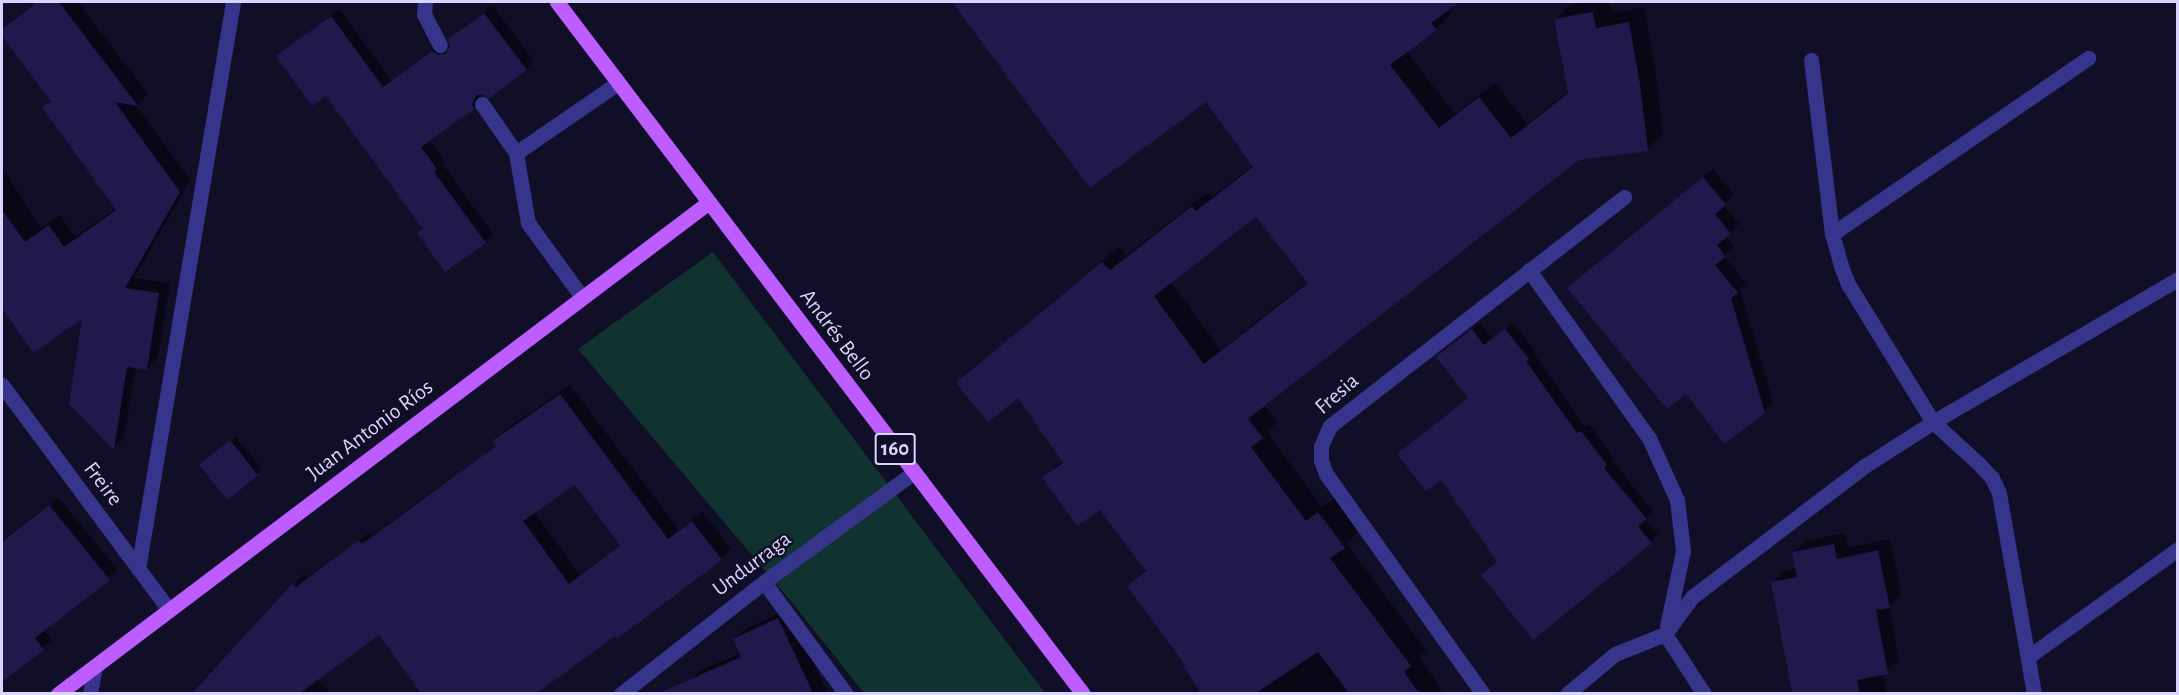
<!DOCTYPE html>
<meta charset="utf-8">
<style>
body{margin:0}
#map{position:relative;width:2179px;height:695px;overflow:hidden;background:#110e28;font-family:"Alegreya Sans",sans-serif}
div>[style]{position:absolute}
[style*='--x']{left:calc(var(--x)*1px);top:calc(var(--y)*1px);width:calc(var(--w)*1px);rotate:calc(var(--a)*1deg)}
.green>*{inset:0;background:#103331}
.shadow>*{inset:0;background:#0007}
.building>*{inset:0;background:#21184b}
.lane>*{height:15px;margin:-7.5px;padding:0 7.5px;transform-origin:7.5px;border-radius:7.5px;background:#36358b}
.street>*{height:15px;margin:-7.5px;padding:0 7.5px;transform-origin:7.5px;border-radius:7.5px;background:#36358b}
.primary>*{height:15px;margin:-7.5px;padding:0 7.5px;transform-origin:7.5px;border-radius:7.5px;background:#bd5cff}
span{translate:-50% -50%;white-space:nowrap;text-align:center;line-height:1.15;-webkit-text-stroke:5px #110e28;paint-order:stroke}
.shield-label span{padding:2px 4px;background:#110e28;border:2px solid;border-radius:4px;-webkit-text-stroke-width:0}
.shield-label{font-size:21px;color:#d9d5ff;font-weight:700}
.street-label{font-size:22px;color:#d9d5ff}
.frame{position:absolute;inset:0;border:3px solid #d9d5ff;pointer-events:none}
</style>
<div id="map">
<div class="green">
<div style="clip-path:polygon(713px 252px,1045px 693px,864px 693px,794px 605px,578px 349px)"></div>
</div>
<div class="shadow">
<div style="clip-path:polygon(36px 2px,78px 2px,148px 94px,136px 105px,190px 180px,134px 278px,170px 283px,158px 357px,147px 368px,136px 366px,124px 438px,114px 448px,84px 315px,33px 351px,2px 306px,2px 166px,41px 229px,60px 215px,75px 237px,116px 208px,44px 108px,51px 100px,2px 34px,11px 21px)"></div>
<div style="clip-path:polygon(evenodd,954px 2px,1457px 2px,1447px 9px,1451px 14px,1436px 29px,1406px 51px,1455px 114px,1495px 83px,1527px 124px,1569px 91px,1556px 19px,1571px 4px,1609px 2px,1612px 13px,1644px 7px,1655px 68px,1663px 134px,1647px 149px,1579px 158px,1264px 405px,1277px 422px,1267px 432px,1322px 507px,1334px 498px,1359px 531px,1347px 544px,1426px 650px,1419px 656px,1444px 694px,1351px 694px,1347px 689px,1341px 694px,1203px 694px,1185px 667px,1187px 664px,1129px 586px,1146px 569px,1100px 508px,1044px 477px,1063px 460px,1018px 396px,958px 383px,1119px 247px,1126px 256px,1208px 192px,1212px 197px,1254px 165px,1206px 100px,1090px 186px,954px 2px,1256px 215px,1308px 281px,1221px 350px,1170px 281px,1256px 215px)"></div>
<div style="clip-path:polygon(493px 6px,534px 61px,526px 69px,481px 93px,481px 100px,473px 108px,429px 140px,444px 160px,442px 163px,493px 234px,485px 242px,326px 93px,278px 56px,339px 9px,392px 81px,441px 43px,451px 46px,450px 39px,458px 31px)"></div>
<div style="clip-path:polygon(1713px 169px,1734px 195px,1724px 205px,1739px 224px,1726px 236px,1734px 247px,1724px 256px,1746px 283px,1740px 289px,1773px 402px,1764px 412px,1578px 279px)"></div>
<div style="clip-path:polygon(1480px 323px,1493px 339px,1513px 323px,1535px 351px,1533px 352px,1585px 427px,1589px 424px,1613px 457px,1611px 459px,1653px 511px,1645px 519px,1658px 534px,1651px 542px,1441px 478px,1399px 454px,1469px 397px,1438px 357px)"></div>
<div style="clip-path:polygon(evenodd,570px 385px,679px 530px,703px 512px,731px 549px,721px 559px,618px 637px,616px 634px,534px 694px,423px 694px,380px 632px,317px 679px,333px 694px,194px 694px,198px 685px,304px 574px,307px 578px,370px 532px,373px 535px,497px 445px,494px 441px,504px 431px,570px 385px,575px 483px,621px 544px,580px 575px,534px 512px,575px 483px)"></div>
<div style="clip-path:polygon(236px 437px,262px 469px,257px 474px,206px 461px)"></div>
<div style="clip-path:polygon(58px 497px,118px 570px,44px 630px,52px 640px,4px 677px,2px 673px,2px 541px)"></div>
<div style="clip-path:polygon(1845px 533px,1848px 548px,1890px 539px,1901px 594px,1889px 606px,1899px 661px,1883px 673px,1887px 694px,1793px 694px,1772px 583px,1784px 571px,1797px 568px,1794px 552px,1805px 541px)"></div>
<div style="clip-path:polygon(789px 609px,828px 694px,695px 694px,689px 681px,699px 671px,741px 653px,735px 639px,745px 629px)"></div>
</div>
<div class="building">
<div style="clip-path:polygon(37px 2px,59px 2px,138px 106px,115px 102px,180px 192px,125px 288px,159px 293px,147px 370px,127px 367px,114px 450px,69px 404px,82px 319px,33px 353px,2px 308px,2px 210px,25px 242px,49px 225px,64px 247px,116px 210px,42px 107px,51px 102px,2px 36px,2px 29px)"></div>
<div style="clip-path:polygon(evenodd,952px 2px,1459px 2px,1431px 23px,1437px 30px,1390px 65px,1439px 128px,1479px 97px,1511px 138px,1568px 93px,1554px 19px,1593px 12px,1596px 28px,1629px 22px,1640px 84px,1648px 151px,1579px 160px,1248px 419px,1263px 438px,1251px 447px,1306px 521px,1318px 512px,1345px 548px,1330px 558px,1411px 666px,1404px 672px,1419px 693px,1349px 693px,1318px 652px,1256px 693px,1201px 693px,1183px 666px,1185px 665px,1127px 586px,1146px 571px,1100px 510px,1077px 526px,1042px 477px,1063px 463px,1018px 398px,988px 422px,956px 383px,1102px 262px,1110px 270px,1192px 206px,1196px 211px,1253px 167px,1206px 102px,1090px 188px,952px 2px,1256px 217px,1308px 283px,1204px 364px,1154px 296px,1256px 217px)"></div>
<div style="clip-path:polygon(484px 13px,527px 70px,489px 98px,482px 94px,476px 96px,472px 104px,474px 109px,421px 147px,437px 169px,434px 172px,486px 243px,445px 272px,417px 233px,423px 229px,326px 96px,312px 106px,276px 56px,331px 16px,383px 87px,432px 51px,439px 55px,445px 53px,450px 46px,448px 39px)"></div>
<div style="clip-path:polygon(1703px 177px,1726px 205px,1715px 214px,1731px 234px,1717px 245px,1726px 257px,1715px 265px,1738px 293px,1731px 298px,1765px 413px,1724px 444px,1686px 394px,1667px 409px,1567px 288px)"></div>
<div style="clip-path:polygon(1472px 329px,1484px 345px,1505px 329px,1529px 359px,1526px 361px,1577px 433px,1581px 431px,1607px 465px,1604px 468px,1647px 519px,1638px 526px,1652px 543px,1533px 640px,1481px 575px,1497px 562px,1441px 480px,1426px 491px,1397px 454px,1468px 398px,1436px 357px)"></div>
<div style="clip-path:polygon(evenodd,560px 394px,668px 539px,692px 521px,722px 560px,617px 639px,615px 636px,537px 693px,421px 693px,379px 635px,300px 693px,192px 693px,293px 583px,296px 587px,359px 540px,362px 544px,496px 446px,492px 441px,560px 394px,575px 485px,620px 545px,569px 584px,523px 521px,575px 485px)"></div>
<div style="clip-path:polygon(230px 440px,258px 475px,228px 500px,199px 465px)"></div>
<div style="clip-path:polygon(49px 505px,110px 580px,35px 638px,44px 650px,2px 682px,2px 542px)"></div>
<div style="clip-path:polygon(1834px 544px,1837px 559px,1878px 550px,1890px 608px,1876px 610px,1888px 674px,1857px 680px,1860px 693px,1792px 693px,1771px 582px,1797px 577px,1792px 552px)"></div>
<div style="clip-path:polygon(778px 618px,813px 693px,659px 693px,741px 657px,733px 639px)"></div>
</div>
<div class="lane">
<div style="--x:425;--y:2;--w:12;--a:95"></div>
<div style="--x:424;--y:14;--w:35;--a:63"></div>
<div style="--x:482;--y:104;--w:60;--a:55.2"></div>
<div style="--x:516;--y:153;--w:71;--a:80.3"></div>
<div style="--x:528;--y:223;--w:92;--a:53.9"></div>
<div style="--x:516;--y:153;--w:124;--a:-34.5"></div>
</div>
<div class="street">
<div style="--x:1811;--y:60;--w:175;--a:83.1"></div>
<div style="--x:1832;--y:234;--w:33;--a:74"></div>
<div style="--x:1841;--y:266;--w:19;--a:69"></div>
<div style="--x:1848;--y:284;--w:162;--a:58.4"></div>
<div style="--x:1933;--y:422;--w:62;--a:42.4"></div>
<div style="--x:1979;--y:464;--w:19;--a:47"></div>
<div style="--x:1992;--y:478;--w:17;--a:65"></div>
<div style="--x:1999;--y:493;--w:204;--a:80.1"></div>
<div style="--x:1832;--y:234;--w:311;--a:-34.5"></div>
<div style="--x:1529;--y:270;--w:206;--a:54.5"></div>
<div style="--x:1649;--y:438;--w:68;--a:65.7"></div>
<div style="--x:1677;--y:500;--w:51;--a:83.3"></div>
<div style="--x:1683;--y:551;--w:77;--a:102"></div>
<div style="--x:2;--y:385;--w:280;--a:53.4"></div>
<div style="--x:138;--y:569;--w:575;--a:-80.49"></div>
<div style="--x:764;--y:582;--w:139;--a:53.8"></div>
<div style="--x:1665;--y:634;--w:46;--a:-53.9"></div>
<div style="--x:1692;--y:597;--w:215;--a:-37.2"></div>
<div style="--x:1863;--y:467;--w:83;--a:-32.7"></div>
<div style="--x:1933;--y:422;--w:284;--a:-30.3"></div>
<div style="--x:1665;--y:634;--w:72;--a:57"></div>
<div style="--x:2028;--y:657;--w:185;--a:-35.8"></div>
<div style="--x:90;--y:694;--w:28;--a:-80"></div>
<div style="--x:621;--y:694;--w:182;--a:-38.1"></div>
<div style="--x:764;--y:582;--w:185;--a:-36.2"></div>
<div style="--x:1483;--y:694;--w:270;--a:-125.5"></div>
<div style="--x:1326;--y:474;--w:15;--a:-110"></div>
<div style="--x:1321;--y:460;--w:14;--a:-90"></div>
<div style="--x:1321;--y:446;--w:22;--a:-66"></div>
<div style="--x:1330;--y:426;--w:373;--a:-37.9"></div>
<div style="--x:1567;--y:694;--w:62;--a:-39.8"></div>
<div style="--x:1615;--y:654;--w:54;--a:-21.8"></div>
</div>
<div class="primary">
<div style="--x:557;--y:2;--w:869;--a:52.76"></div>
<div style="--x:58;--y:694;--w:816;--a:-37.08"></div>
</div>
<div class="shield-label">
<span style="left:895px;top:449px">160</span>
</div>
<div class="street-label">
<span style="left:837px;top:335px;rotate:53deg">Andrés Bello</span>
<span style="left:1337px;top:394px;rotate:-41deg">Fresia</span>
<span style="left:370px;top:430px;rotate:-37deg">Juan Antonio Ríos</span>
<span style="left:103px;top:484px;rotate:53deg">Freire</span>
<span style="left:752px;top:564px;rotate:-37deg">Undurraga</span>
</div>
<div class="frame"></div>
</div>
